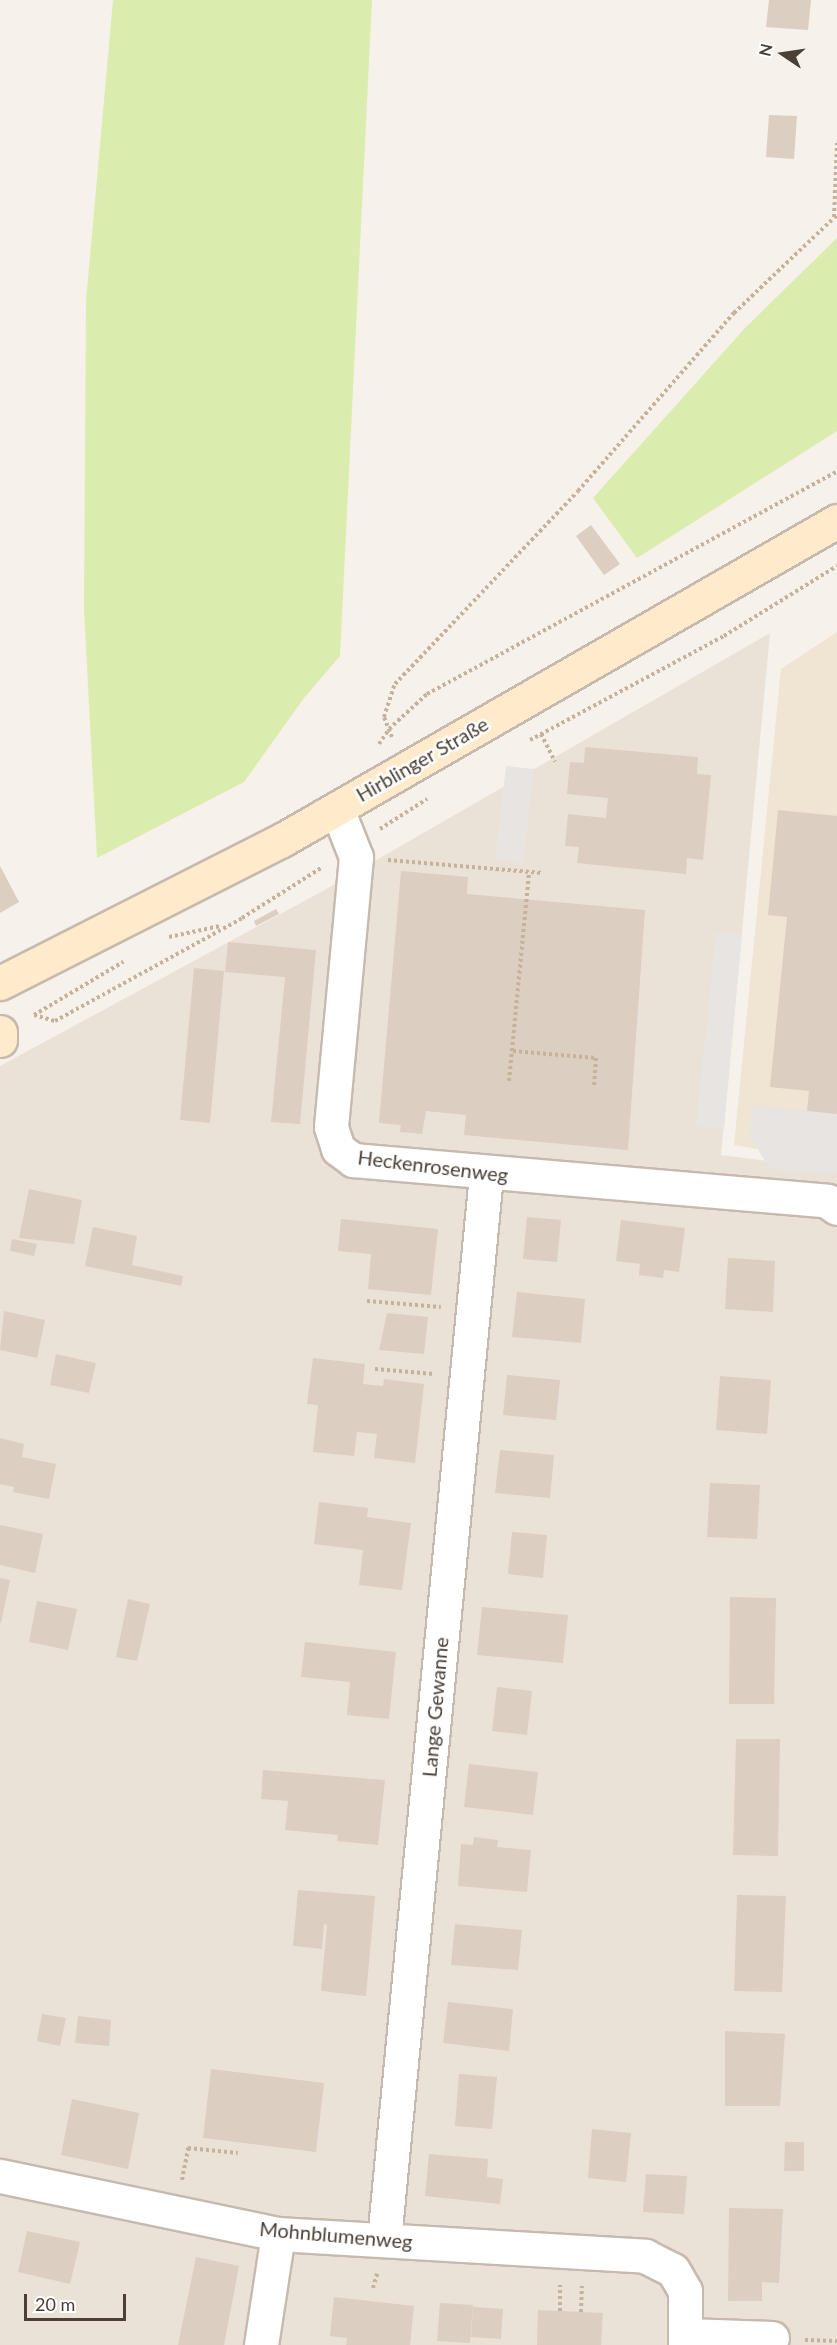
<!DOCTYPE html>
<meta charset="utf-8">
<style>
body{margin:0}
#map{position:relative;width:837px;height:2345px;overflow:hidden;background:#f6f1ea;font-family:Lato,sans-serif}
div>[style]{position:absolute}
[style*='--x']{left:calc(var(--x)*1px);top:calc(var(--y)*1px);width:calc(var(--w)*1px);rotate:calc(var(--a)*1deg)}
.residential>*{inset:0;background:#ebe2d7}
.education>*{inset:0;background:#f0e4d3}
.green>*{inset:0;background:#daedaf}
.parking>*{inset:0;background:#e7e4e1}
.building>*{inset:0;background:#dccec1}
.path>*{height:4px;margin-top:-2px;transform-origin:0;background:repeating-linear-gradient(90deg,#c6b19b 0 3px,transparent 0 6px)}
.roads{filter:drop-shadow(2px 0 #c6baae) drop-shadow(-2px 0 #c6baae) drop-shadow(0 2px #c6baae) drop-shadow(0 -2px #c6baae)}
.street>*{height:33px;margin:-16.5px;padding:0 16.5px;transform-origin:16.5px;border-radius:16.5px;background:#fff}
.secondary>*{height:33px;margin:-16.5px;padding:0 16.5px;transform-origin:16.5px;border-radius:16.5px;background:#ffebcb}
span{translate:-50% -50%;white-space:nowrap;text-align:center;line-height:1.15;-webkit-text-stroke:5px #fff;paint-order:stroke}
.street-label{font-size:20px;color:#4b4037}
.north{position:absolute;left:753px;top:24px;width:60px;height:60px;-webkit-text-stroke:4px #fff;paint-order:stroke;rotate:283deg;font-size:16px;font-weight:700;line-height:24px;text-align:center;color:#4b4037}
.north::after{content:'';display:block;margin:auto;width:21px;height:27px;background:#4b4037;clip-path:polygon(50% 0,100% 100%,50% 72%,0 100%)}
.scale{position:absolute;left:24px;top:2294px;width:102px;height:27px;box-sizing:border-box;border:3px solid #4b4037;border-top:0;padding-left:8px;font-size:18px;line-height:21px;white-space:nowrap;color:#4b4037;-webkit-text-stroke:4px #fff;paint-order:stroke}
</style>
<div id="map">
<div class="residential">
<div style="clip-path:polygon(770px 633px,721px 1155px,837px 1170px,837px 2345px,0 2345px,0 1066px,321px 892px)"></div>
</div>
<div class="education">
<div style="clip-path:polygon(837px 632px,837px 1163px,734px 1145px,781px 669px)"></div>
</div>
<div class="green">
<div style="clip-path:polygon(113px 0,372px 0,340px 656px,304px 698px,244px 782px,97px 858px,84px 609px,86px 301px)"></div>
<div style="clip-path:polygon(837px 238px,837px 431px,637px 558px,593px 498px,745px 328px)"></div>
</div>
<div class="parking">
<div style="clip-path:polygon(506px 766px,534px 769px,523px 863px,495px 860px)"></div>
<div style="clip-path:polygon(716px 933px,742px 934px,724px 1129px,696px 1126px)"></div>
<div style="clip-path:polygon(753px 1105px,837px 1114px,837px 1174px,770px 1169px,749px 1135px)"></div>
</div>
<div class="building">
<div style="clip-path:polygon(769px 0,811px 0,808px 30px,766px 27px)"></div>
<div style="clip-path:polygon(769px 115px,797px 116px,794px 159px,766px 157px)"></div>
<div style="clip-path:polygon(591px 525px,620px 564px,604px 575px,576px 536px)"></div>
<div style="clip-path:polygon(585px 747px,698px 757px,697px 774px,711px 775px,703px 860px,687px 858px,686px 874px,577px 863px,579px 847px,565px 846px,568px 814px,606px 818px,608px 798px,567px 794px,570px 762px,584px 763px)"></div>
<div style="clip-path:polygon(778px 810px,837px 816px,837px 1114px,807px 1111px,809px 1091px,770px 1087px,787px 917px,768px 915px)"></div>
<div style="clip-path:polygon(0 866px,19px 902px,0 913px)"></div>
<div style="clip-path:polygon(401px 871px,468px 877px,467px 894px,645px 910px,628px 1150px,464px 1135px,466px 1115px,426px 1111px,422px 1134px,400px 1132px,401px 1125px,379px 1123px)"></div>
<div style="clip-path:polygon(276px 909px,279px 914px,256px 926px,254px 921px)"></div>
<div style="clip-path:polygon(228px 942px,316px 950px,300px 1124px,271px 1122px,285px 977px,225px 972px)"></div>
<div style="clip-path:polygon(194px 968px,224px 971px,210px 1123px,180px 1120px)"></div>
<div style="clip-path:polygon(29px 1189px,82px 1200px,74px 1244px,19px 1238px)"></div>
<div style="clip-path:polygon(527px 1217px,561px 1220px,557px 1262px,523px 1259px)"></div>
<div style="clip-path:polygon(341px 1219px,438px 1229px,431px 1295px,368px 1289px,371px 1254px,338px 1251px)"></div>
<div style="clip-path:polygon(621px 1220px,685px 1228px,679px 1272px,664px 1270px,663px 1278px,639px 1275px,640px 1264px,616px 1261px)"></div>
<div style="clip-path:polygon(93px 1227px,137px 1236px,132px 1265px,183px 1276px,181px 1286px,85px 1266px)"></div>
<div style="clip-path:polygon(12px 1239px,37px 1244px,34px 1256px,10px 1251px)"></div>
<div style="clip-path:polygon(728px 1258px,775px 1261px,773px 1312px,725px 1309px)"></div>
<div style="clip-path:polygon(517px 1292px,585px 1299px,581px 1343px,512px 1337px)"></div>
<div style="clip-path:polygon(4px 1311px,45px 1320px,37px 1358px,0 1350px)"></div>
<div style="clip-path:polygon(387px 1313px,428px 1317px,424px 1354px,379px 1350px)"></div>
<div style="clip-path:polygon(56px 1354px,96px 1363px,89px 1393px,50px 1385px)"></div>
<div style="clip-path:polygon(313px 1358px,365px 1364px,363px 1384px,383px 1386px,384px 1379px,424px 1384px,415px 1463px,374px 1458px,377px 1434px,357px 1432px,354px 1456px,313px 1452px,318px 1405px,307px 1404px)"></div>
<div style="clip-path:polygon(507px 1375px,560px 1380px,556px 1420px,503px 1415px)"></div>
<div style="clip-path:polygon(720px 1376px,771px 1380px,767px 1434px,716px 1430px)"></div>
<div style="clip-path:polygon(0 1438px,24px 1444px,22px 1457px,56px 1464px,49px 1499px,13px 1492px,14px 1487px,0 1484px)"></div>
<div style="clip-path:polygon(500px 1450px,554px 1455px,550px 1498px,495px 1493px)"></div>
<div style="clip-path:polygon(710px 1483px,760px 1485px,757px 1539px,707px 1537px)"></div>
<div style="clip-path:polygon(319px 1502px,368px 1508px,367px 1517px,411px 1523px,402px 1590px,359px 1585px,363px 1550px,314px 1544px)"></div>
<div style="clip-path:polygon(0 1525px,43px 1534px,35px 1573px,0 1565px)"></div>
<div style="clip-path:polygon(512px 1532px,547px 1535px,543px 1578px,508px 1574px)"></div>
<div style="clip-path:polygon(0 1578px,10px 1580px,1px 1623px,0 1623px)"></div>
<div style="clip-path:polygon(730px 1597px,776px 1598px,774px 1704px,729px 1704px)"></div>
<div style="clip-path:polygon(128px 1599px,150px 1604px,137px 1661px,116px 1657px)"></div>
<div style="clip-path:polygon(37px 1601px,77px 1609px,68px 1650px,29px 1642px)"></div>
<div style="clip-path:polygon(482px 1607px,568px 1615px,563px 1663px,477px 1655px)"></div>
<div style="clip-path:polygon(305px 1642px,396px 1652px,389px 1719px,347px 1715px,350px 1682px,301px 1677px)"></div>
<div style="clip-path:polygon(497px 1687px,532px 1691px,527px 1735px,492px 1731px)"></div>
<div style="clip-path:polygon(736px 1739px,780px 1739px,778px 1856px,733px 1855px)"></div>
<div style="clip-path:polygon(469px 1764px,538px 1772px,533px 1815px,464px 1807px)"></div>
<div style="clip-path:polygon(263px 1770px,385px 1780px,378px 1845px,337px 1841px,338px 1835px,285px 1830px,288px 1801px,261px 1799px)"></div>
<div style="clip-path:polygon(474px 1837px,498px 1840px,497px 1847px,531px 1850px,527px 1892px,458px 1886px,461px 1844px,473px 1845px)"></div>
<div style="clip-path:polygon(298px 1890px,375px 1896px,366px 1996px,321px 1991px,327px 1925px,324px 1924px,322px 1949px,293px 1946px)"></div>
<div style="clip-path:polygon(737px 1895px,786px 1896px,782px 1992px,734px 1991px)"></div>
<div style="clip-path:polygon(455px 1924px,522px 1930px,518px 1970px,451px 1965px)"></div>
<div style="clip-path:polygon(448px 2002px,513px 2009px,509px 2051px,443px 2043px)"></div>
<div style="clip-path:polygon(42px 2014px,66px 2018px,60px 2046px,37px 2041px)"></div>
<div style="clip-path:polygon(78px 2016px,111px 2020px,109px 2046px,75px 2043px)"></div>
<div style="clip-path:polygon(725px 2031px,785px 2034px,780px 2106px,725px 2106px)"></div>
<div style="clip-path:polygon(211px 2069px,324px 2083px,316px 2152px,203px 2138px)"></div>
<div style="clip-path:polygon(459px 2074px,497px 2077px,492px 2129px,455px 2126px)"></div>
<div style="clip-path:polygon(72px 2099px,139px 2113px,128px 2169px,61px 2155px)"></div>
<div style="clip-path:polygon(592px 2129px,631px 2133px,626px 2182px,588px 2178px)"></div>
<div style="clip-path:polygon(785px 2142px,804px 2142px,804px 2171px,784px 2171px)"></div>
<div style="clip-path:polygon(429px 2154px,488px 2159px,487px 2177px,503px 2179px,500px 2204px,425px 2196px)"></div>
<div style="clip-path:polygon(646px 2174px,687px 2176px,684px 2214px,643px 2212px)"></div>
<div style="clip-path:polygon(729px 2208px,783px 2209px,779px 2283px,762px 2282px,762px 2301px,728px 2301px)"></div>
<div style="clip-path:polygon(27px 2231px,80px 2242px,70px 2284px,18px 2272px)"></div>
<div style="clip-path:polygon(196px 2257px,239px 2266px,224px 2345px,178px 2345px)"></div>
<div style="clip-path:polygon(334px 2297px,414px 2306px,410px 2345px,346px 2345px,347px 2338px,330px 2336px)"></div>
<div style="clip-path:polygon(440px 2303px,473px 2305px,470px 2343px,437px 2341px)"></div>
<div style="clip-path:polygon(473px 2307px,503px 2309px,501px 2339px,471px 2337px)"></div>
<div style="clip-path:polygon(538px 2310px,603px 2313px,601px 2345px,537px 2345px)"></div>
</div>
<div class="path">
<div style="--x:834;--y:217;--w:74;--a:-87.7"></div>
<div style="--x:541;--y:734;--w:31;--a:63"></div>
<div style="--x:392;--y:737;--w:22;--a:-112"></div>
<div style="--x:384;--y:717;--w:35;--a:-72"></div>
<div style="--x:395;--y:684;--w:266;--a:-46.5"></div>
<div style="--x:578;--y:491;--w:237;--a:-48.8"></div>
<div style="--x:734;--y:313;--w:142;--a:-43.6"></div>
<div style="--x:530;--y:740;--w:220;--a:-28.2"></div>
<div style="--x:724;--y:636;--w:133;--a:-31.8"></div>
<div style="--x:379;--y:744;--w:18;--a:-56"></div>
<div style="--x:389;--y:729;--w:52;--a:-42.6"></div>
<div style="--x:427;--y:694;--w:467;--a:-28.5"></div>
<div style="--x:380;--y:829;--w:56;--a:-32.6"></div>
<div style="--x:388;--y:860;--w:155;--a:4.8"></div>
<div style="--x:169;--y:937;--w:52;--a:-12.2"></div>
<div style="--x:34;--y:1015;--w:22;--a:16"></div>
<div style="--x:55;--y:1021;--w:213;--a:-28.8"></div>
<div style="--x:242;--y:918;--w:93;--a:-32.3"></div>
<div style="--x:34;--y:1015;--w:104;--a:-30.8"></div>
<div style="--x:513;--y:1051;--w:83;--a:4.8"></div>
<div style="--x:596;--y:1058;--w:30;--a:94"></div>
<div style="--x:509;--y:1081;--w:210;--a:-84.5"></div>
<div style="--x:367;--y:1301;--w:74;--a:4.6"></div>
<div style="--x:375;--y:1369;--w:59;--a:4.8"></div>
<div style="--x:182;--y:2180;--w:33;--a:-79"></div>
<div style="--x:188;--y:2148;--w:50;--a:5.7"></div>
<div style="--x:373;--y:2288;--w:15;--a:-74"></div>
<div style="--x:560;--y:2311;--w:26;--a:-90"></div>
<div style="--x:581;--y:2312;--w:26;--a:-88"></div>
<div style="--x:805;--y:2340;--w:32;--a:2"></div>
</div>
<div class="roads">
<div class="street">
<div style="--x:337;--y:809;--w:52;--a:68.4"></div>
<div style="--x:356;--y:857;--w:271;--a:95.3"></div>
<div style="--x:331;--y:1127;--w:23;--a:72"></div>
<div style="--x:338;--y:1149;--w:19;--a:36"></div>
<div style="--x:353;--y:1160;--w:476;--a:4.9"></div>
<div style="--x:827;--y:1201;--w:12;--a:35"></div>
<div style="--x:0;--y:2176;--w:284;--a:11.8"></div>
<div style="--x:278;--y:2234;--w:368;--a:3.4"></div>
<div style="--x:645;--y:2256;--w:31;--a:27"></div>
<div style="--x:673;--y:2270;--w:24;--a:60"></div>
<div style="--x:685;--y:2291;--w:54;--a:90"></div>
<div style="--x:384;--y:2240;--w:1071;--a:-84.53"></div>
<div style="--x:686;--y:2335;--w:86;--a:2"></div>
<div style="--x:261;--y:2345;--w:112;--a:-81.3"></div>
</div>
<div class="secondary">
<div style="--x:0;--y:983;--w:316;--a:-26.9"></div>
<div style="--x:282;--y:840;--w:640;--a:-29.89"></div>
<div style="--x:0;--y:1032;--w:8;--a:90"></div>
</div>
</div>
<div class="street-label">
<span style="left:422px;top:759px;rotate:-30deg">Hirblinger Straße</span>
<span style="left:433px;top:1166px;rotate:7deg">Heckenrosenweg</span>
<span style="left:435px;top:1707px;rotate:-85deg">Lange Gewanne</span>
<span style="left:336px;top:2235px;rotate:5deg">Mohnblumenweg</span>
</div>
<div class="north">N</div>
<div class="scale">20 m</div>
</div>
